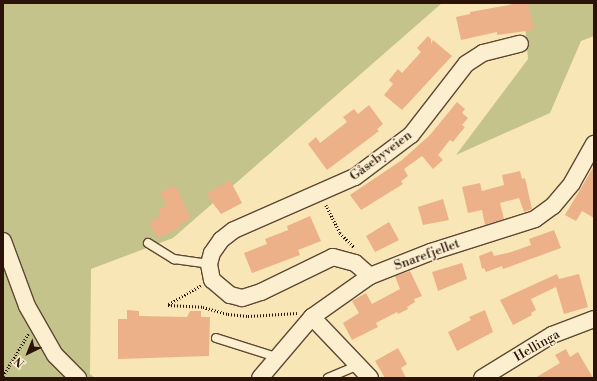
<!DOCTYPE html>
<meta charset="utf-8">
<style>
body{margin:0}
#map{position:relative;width:597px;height:381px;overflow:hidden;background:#f9e6b7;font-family:"Libre Bodoni",serif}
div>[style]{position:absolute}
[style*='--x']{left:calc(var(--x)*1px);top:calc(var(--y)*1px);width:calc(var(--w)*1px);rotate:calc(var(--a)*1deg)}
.green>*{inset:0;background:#c3c38b}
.building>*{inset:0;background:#ecb189}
.path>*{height:2.5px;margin-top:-1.25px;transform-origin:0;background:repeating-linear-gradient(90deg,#2b1309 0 1px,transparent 0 3px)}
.roads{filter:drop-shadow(1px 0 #5e4834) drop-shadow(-1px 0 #5e4834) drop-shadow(0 1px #5e4834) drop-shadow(0 -1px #5e4834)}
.service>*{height:8px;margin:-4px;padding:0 4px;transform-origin:4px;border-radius:4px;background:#fbefd0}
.minor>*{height:16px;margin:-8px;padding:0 8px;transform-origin:8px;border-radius:8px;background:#fbefd0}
span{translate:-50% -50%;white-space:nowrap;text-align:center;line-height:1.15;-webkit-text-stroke:3px #fbefd0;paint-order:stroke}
.street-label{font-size:13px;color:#2b1309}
.frame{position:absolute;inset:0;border:4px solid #2b1309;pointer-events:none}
.north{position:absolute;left:8px;top:333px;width:40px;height:40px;-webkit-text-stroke:3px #fbefd0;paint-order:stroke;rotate:223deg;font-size:11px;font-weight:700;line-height:16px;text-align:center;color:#2b1309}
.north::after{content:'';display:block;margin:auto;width:14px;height:18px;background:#2b1309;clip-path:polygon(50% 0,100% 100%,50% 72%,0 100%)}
</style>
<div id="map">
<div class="green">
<div style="clip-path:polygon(3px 3px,442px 3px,173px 238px,91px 269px,90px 374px,95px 378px,3px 378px)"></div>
<div style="clip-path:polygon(523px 3px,594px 3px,594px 36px,581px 41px,550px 113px,456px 155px,528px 59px)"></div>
</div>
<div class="building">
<div style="clip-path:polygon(519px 3px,528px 3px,534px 30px,497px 35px,497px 32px,461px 40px,456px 17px,470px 14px,470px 12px)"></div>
<div style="clip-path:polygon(428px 36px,431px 39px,431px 44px,433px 40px,452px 56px,402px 110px,384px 95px,393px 84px,389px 80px,398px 69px,402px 73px,421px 52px,417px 48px)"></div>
<div style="clip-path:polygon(457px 102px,465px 109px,462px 113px,468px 118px,462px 125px,465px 127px,456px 138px,453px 142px,450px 140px,438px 155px,443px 160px,433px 169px,422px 156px,404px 169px,408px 176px,401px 181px,403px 184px,361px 210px,350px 195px,402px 160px,430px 135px)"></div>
<div style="clip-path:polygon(369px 105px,383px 124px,377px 129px,379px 131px,327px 170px,308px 144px,316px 137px,320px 143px,347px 122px,343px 117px,354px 109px,358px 114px)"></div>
<div style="clip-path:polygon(594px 166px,594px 218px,582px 211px,576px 221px,565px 215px)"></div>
<div style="clip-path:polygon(520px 171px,522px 179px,525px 178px,532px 209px,524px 212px,519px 198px,500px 203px,504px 219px,485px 225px,482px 210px,468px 213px,462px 187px,480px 183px,482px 191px,504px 185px,502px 175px)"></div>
<div style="clip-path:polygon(230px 180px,242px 203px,221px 214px,206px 194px)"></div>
<div style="clip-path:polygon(175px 185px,191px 218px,180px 224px,181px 227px,158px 238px,149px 223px,160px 216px,159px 209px,167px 205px,160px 193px)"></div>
<div style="clip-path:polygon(443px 199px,449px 220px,423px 225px,418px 207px)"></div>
<div style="clip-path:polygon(310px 216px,321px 241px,298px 250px,300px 255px,252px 273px,244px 253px,267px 244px,265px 239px,288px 230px,287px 226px)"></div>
<div style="clip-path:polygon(389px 222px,399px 240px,375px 252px,366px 236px)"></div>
<div style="clip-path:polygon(554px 230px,561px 248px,503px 269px,502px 266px,486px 272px,484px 268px,482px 269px,479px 256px,492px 251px,494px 256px,511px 252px,531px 245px,529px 239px)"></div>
<div style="clip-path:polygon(462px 263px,467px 279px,438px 291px,432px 272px)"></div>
<div style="clip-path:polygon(410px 271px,422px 296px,414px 299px,415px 302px,407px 307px,408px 309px,398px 314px,397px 312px,376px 323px,378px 327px,352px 340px,343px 323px,359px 313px,352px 301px,366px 293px,372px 304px,400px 289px,395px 276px)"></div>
<div style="clip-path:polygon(557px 274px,559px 279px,579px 274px,588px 307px,564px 314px,556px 287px,531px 299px,536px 310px,531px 313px,532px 315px,513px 325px,500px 300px)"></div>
<div style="clip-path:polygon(127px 310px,139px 311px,139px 316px,187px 317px,190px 311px,201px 311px,201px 317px,210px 317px,209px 356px,118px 359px,118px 319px,127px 319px)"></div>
<div style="clip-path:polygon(485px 310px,493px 332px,457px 351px,448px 332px,471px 320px,469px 317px)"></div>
<div style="clip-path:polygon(398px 348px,407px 364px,401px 368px,406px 378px,385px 378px,375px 361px)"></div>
<div style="clip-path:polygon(566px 349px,570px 357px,578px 352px,593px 378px,535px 378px,560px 363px,555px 355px)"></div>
</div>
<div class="path">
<div style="--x:326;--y:205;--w:31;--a:63"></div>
<div style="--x:340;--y:233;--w:20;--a:45"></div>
<div style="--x:201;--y:286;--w:38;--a:150"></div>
<div style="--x:168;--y:305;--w:35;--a:3"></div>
<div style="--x:203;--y:307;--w:26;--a:16"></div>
<div style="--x:228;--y:314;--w:20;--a:6"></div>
<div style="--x:248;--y:316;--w:49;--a:-3.5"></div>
<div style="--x:3;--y:376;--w:49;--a:-59.2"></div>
</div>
<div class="roads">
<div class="service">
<div style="--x:148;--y:243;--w:31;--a:32"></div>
<div style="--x:174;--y:259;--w:35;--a:8"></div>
<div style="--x:216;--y:338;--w:63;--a:17.6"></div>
<div style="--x:328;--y:378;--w:33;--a:-23"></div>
</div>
<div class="minor">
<div style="--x:3;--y:241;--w:69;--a:69.7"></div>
<div style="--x:27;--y:306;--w:56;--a:60.3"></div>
<div style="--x:55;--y:355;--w:33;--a:45"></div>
<div style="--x:370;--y:276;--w:20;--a:-139"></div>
<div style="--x:355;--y:263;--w:23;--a:-165"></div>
<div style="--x:333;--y:257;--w:80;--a:154.1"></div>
<div style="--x:261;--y:292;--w:20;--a:162"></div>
<div style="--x:242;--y:298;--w:12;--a:-166"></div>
<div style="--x:230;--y:295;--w:23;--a:-140"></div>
<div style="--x:212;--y:280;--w:16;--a:-101"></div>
<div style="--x:209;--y:264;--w:11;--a:-75"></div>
<div style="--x:212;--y:253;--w:16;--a:-55"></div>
<div style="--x:221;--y:240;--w:16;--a:-38"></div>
<div style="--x:234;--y:230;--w:132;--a:-23.7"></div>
<div style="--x:355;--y:177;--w:70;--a:-36.9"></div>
<div style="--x:411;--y:135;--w:90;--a:-52.2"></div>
<div style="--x:466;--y:64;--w:20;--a:-33"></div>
<div style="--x:483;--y:53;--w:38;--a:-14"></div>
<div style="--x:312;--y:317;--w:84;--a:46.4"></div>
<div style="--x:260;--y:378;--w:80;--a:-49.6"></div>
<div style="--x:312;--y:317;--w:71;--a:-35.3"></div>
<div style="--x:370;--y:276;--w:66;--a:-21.5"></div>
<div style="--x:431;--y:252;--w:109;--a:-17.6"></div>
<div style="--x:535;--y:219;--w:22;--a:-36"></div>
<div style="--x:553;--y:206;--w:30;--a:-50"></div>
<div style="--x:572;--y:183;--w:45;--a:-60.6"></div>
<div style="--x:482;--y:378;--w:82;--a:-31.6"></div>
<div style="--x:552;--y:335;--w:45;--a:-20.9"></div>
</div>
</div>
<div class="street-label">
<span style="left:381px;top:156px;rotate:-37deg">Gåsebyveien</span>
<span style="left:427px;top:255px;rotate:-20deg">Snarefjellet</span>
<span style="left:537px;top:346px;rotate:-30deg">Hellinga</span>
</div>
<div class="frame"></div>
<div class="north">N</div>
</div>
